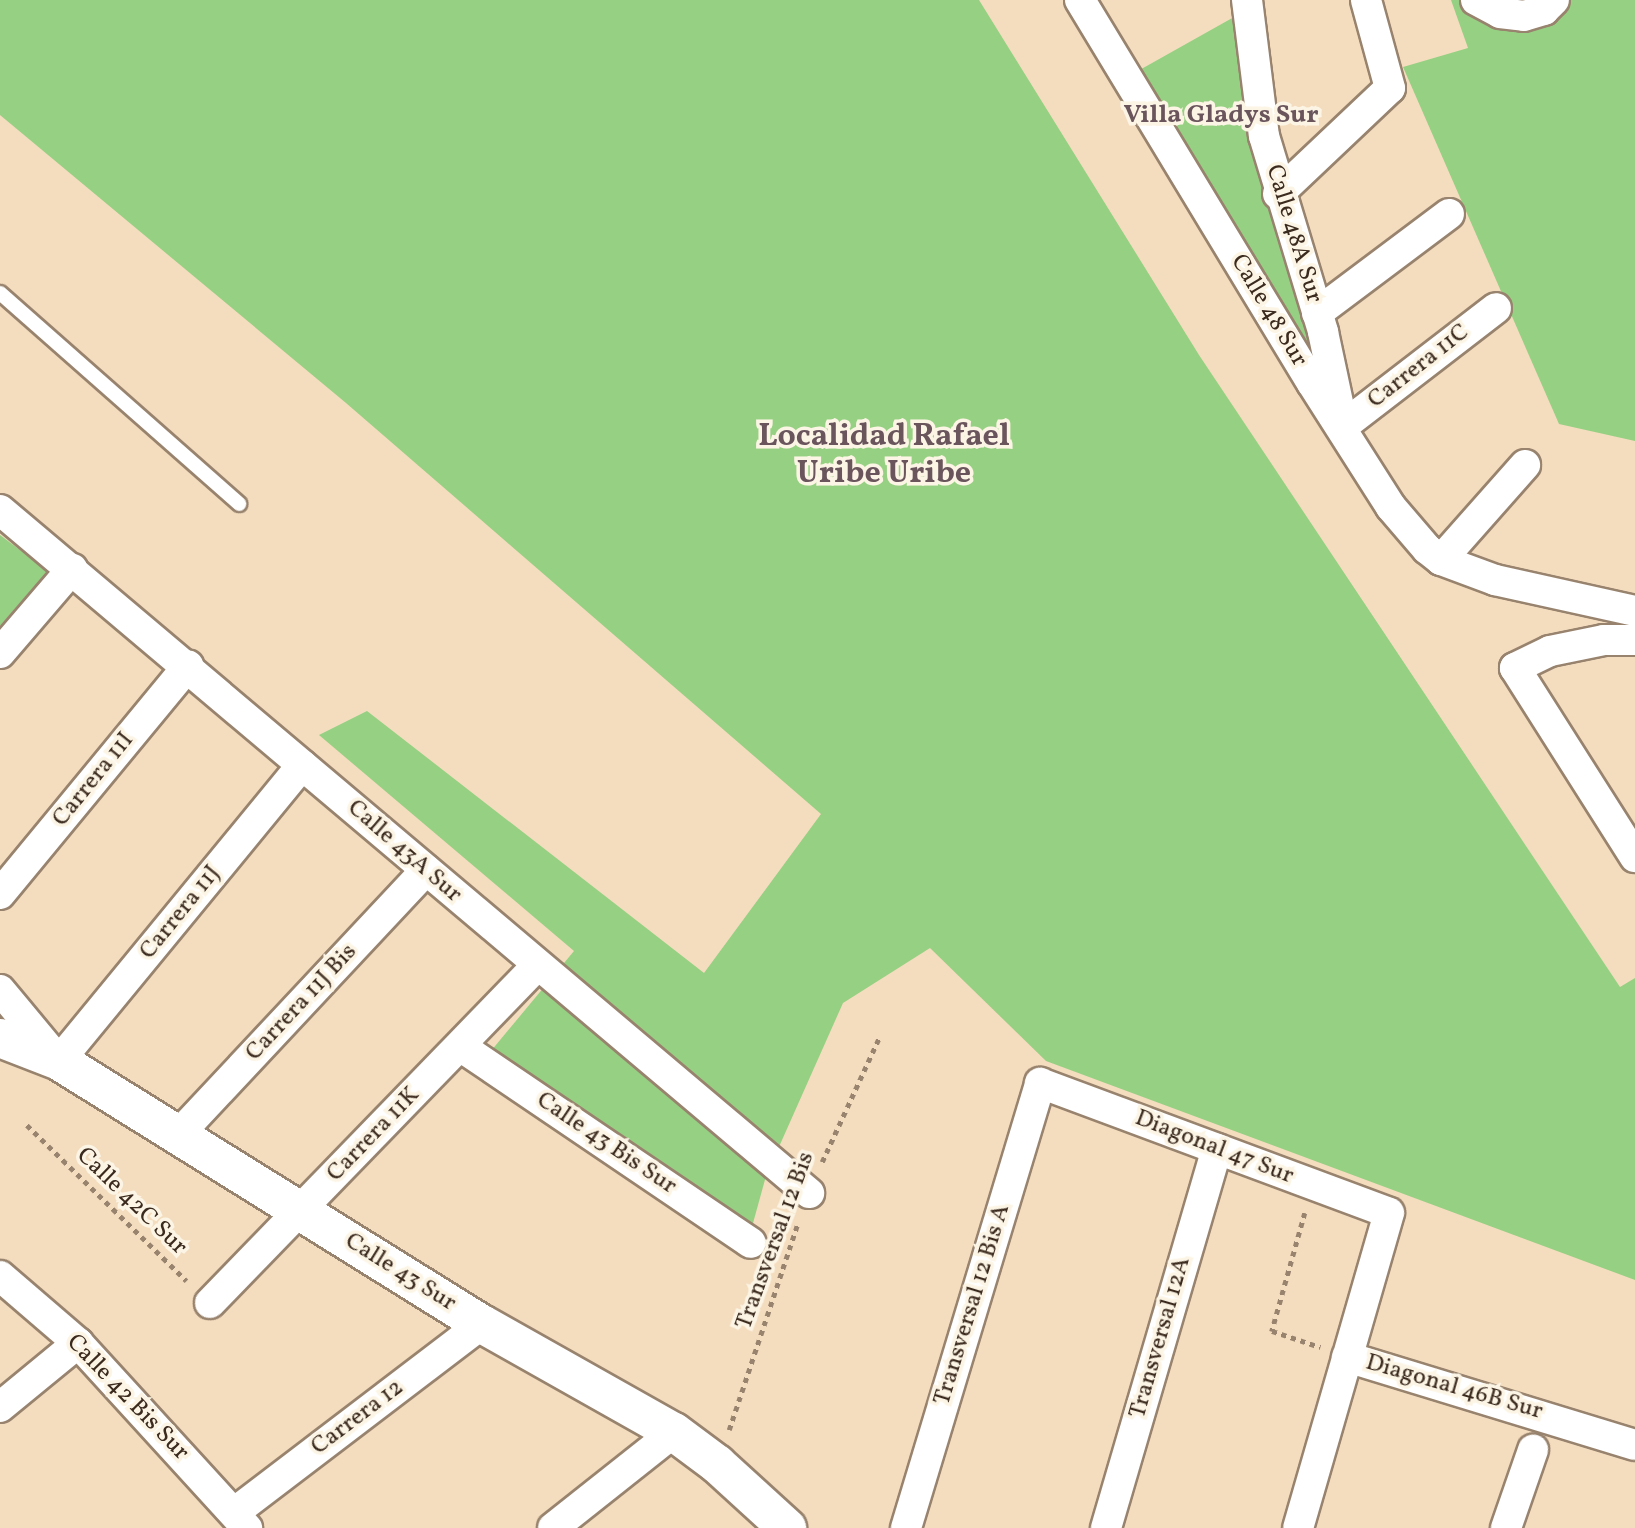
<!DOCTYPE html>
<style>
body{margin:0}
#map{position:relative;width:1635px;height:1528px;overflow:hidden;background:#f4dcbe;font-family:Vollkorn,serif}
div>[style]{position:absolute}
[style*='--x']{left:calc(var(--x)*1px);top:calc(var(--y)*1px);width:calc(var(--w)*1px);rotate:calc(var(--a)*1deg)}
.green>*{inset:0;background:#96d083}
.path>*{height:4.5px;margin-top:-2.25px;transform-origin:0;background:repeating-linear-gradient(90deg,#98836e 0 5px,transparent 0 10px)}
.roads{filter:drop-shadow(2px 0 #98836e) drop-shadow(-2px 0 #98836e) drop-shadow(0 2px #98836e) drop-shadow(0 -2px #98836e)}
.lane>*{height:14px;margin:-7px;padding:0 7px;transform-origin:7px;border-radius:7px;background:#fff}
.street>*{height:30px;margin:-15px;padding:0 15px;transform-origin:15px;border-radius:15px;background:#fff}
.secondary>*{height:38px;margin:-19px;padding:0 19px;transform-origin:19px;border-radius:19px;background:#fff}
span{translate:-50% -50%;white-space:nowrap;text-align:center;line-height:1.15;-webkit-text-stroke:7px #fcf5e5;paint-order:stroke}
.street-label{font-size:24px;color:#3b2a1e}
.neighbourhood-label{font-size:26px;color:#6a555d;font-weight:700}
.district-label{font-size:32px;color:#6a555d;font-weight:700}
</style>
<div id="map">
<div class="green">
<div style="clip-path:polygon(0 0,979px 0,1199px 355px,1620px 987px,1635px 978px,1635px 1280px,1046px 1061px,930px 948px,843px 1003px,766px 1176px,750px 1234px,481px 1063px,574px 951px,319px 735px,367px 711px,704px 973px,821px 814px,346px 403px,0 115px)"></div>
<div style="clip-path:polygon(1451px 0,1635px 0,1635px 441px,1559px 424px,1403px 67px,1468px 48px)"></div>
<div style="clip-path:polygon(1234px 17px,1255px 146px,1280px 247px,1323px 381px,1136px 72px)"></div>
<div style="clip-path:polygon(0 535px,48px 571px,0 626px)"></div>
</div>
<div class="path">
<div style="--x:27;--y:1125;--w:223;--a:44.3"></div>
<div style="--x:822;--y:1162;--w:139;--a:-65.3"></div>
<div style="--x:1305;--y:1213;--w:123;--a:105.6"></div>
<div style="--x:1272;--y:1331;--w:51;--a:18.4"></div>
<div style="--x:729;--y:1430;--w:219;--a:-71.6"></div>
</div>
<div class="roads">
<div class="lane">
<div style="--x:0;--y:293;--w:319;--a:41.4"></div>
</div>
<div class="street">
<div style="--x:1080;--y:0;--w:448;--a:58.8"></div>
<div style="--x:1312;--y:383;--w:147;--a:57.5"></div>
<div style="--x:1391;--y:507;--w:55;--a:49.4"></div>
<div style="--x:1427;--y:549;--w:18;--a:38"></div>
<div style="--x:1441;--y:560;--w:58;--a:20.3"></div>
<div style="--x:1495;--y:580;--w:143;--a:12.5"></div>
<div style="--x:1247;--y:0;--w:137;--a:82.9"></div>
<div style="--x:1264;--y:136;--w:205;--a:73.2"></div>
<div style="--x:1323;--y:332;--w:96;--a:78"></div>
<div style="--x:1343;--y:426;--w:193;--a:-37.6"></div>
<div style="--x:1476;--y:0;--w:27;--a:28"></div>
<div style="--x:1500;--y:13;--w:24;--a:7"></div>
<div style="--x:1524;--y:16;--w:21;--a:-17"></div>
<div style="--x:1544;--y:10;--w:14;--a:-45"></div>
<div style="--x:1278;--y:194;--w:154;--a:-43.4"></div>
<div style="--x:1390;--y:88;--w:91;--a:-105.3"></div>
<div style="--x:1317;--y:313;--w:165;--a:-36.9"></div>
<div style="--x:0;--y:510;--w:1059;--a:40.17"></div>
<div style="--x:1441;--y:560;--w:127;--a:-48.5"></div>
<div style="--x:1635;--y:640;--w:31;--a:180"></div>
<div style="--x:1604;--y:640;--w:55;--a:168.5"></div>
<div style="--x:1550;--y:651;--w:39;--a:154"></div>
<div style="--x:1515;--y:668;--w:224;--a:57.6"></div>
<div style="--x:0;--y:653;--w:111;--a:-49.4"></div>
<div style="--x:0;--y:894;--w:296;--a:-50.5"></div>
<div style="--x:0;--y:990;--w:92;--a:50.3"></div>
<div style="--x:59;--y:1061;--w:383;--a:-50.6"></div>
<div style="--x:460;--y:1046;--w:351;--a:34.1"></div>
<div style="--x:178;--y:1135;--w:363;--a:-46.9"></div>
<div style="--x:0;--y:1276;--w:103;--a:40.7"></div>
<div style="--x:78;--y:1343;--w:251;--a:47.6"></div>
<div style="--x:210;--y:1303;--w:470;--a:-45.9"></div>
<div style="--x:1347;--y:1357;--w:301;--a:17"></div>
<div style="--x:0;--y:1407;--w:101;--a:-39.4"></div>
<div style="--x:235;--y:1512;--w:310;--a:-37.3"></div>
<div style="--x:553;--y:1528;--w:154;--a:-38.4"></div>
<div style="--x:906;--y:1528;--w:465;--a:-73.2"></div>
<div style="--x:1040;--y:1083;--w:372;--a:20.4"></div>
<div style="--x:1389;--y:1213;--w:328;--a:106.1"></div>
<div style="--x:1106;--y:1528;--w:395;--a:-73.7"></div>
<div style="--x:1506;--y:1528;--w:83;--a:-70.9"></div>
</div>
<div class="secondary">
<div style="--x:0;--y:1038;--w:63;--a:21.3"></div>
<div style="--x:59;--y:1061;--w:498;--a:31.9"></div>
<div style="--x:482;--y:1324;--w:220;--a:29.4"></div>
<div style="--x:674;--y:1432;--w:54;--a:36.7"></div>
<div style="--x:717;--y:1464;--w:95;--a:42.4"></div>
</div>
</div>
<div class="street-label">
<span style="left:1293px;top:234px;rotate:73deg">Calle 48A Sur</span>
<span style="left:1268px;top:311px;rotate:59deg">Calle 48 Sur</span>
<span style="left:1419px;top:367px;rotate:-38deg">Carrera 11C</span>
<span style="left:94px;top:780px;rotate:-51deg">Carrera 11I</span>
<span style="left:404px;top:852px;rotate:41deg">Calle 43A Sur</span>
<span style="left:181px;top:913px;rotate:-51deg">Carrera 11J</span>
<span style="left:302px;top:1003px;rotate:-47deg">Carrera 11J Bis</span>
<span style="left:374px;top:1135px;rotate:-46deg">Carrera 11K</span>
<span style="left:606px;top:1144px;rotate:34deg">Calle 43 Bis Sur</span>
<span style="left:1214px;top:1148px;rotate:21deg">Diagonal 47 Sur</span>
<span style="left:131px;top:1202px;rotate:44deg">Calle 42C Sur</span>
<span style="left:776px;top:1241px;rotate:-70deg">Transversal 12 Bis</span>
<span style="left:400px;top:1273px;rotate:32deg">Calle 43 Sur</span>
<span style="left:973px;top:1305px;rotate:-73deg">Transversal 12 Bis A</span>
<span style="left:1161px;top:1338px;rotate:-74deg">Transversal 12A</span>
<span style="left:1454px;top:1388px;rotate:16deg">Diagonal 46B Sur</span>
<span style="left:127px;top:1398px;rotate:46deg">Calle 42 Bis Sur</span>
<span style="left:358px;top:1418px;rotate:-37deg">Carrera 12</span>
</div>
<div class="neighbourhood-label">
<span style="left:1221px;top:116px">Villa Gladys Sur</span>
</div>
<div class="district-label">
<span style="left:884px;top:456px">Localidad Rafael<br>Uribe Uribe</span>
</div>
</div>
